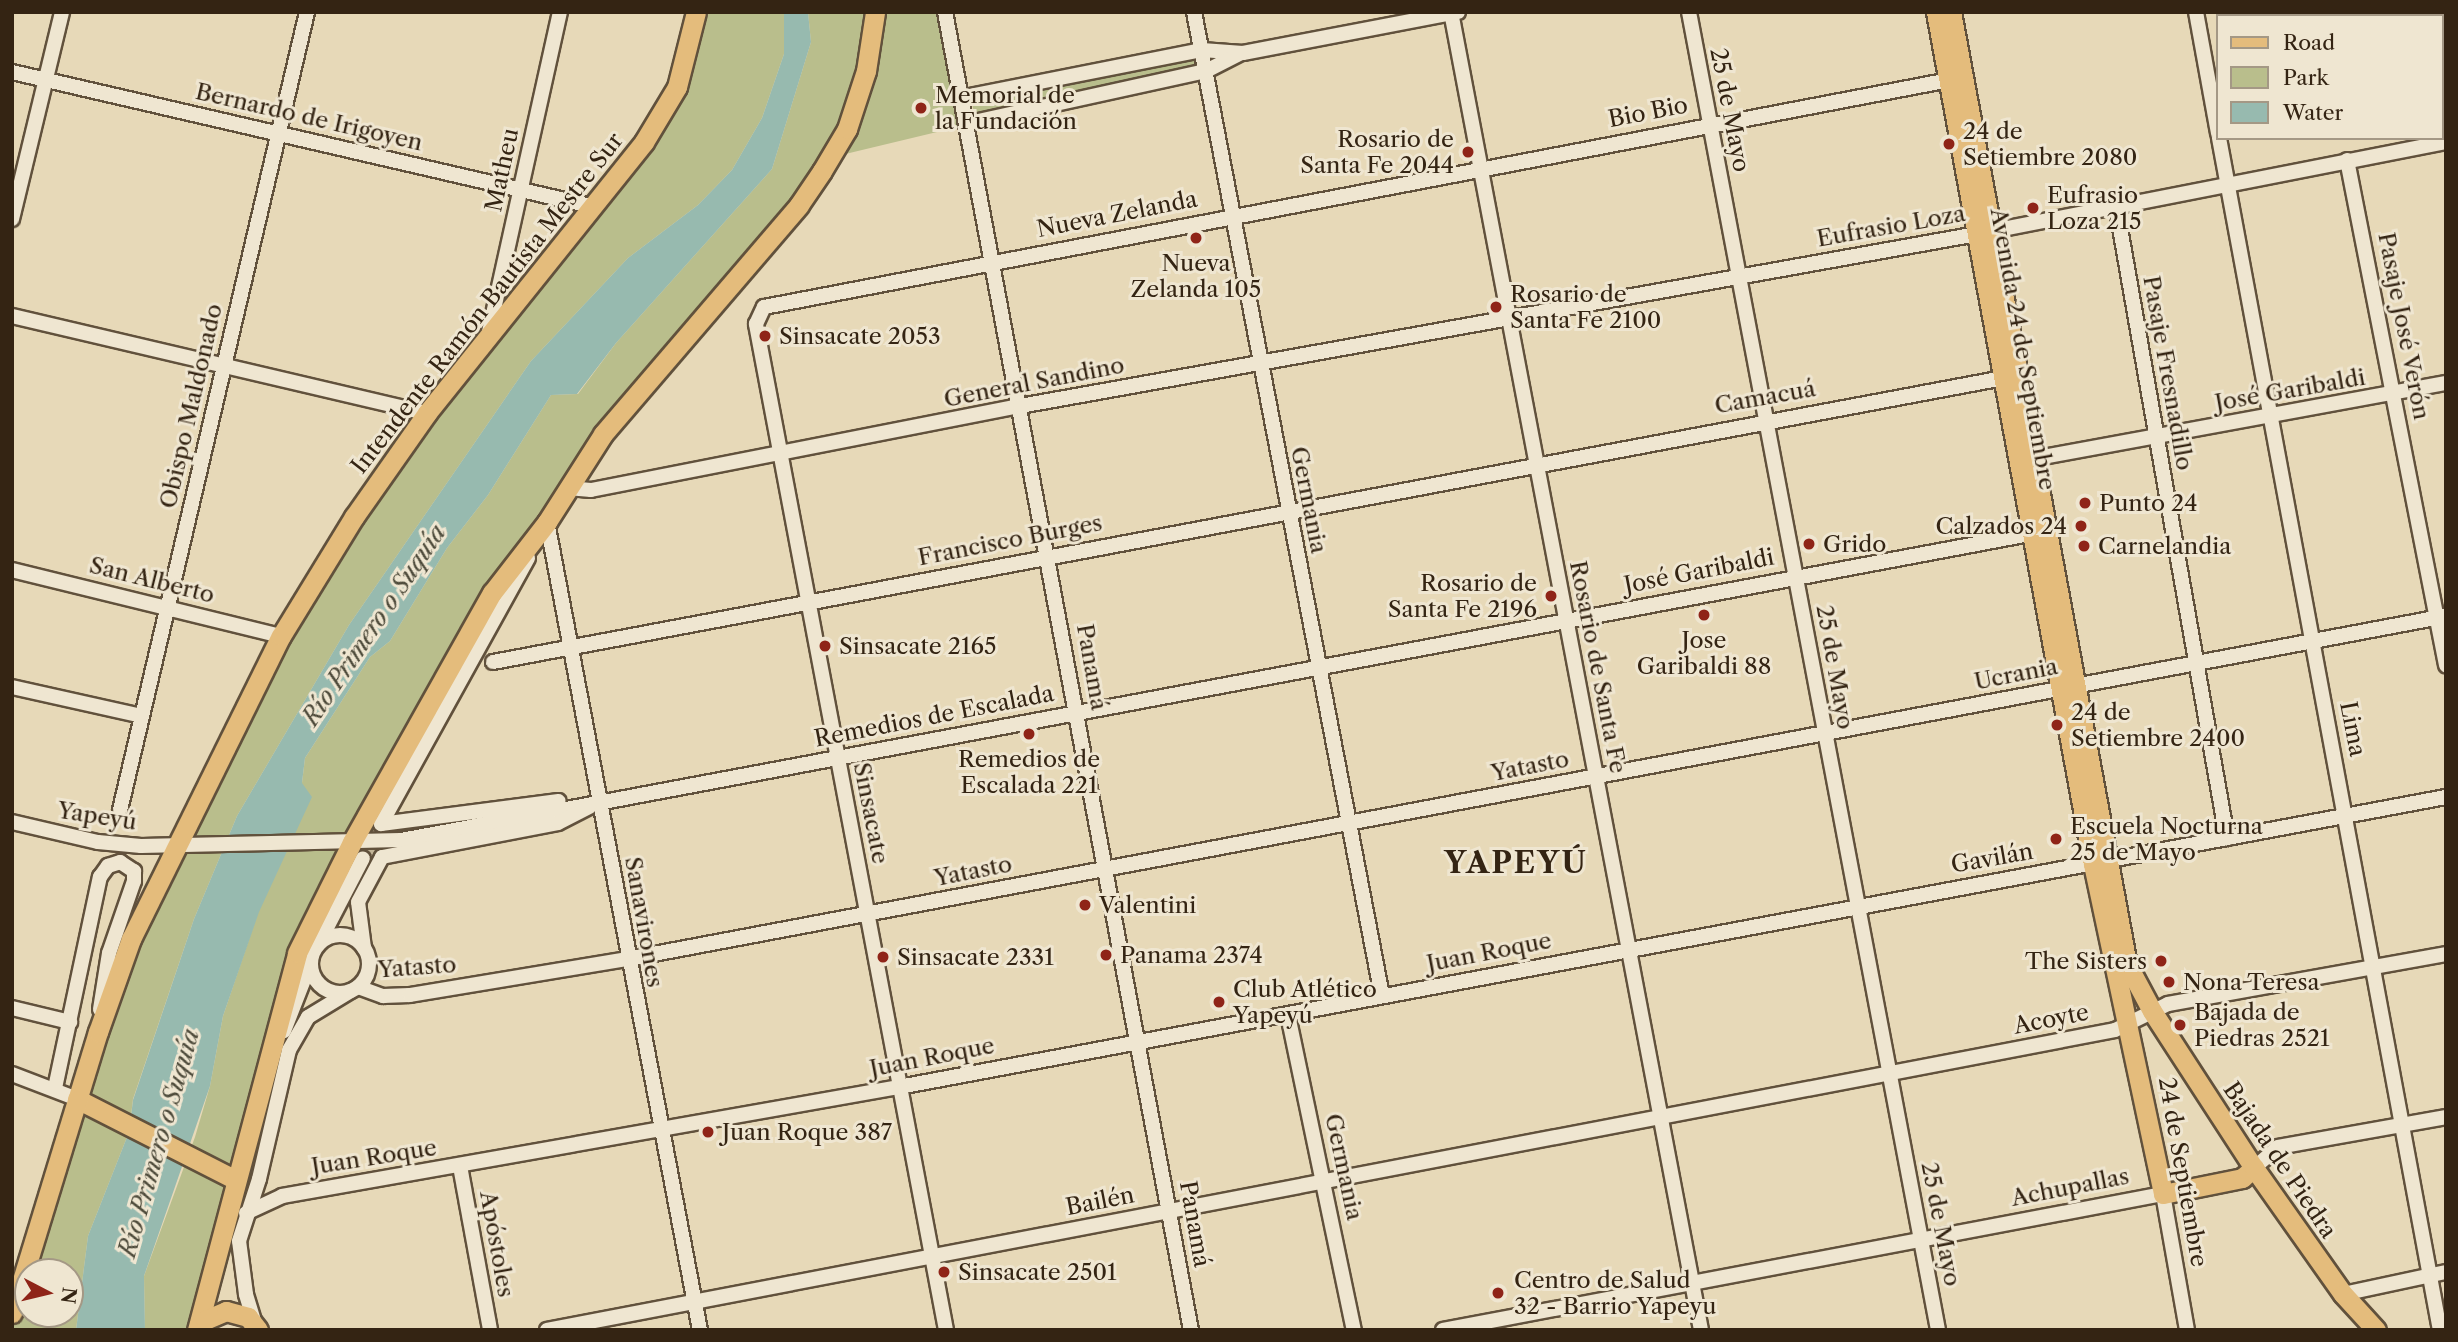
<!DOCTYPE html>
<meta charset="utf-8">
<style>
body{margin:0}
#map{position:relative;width:2458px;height:1342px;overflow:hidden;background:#e7d9b8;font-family:"Libre Caslon Text",serif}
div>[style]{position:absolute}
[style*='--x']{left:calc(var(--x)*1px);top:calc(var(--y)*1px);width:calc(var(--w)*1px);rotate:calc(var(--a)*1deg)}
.green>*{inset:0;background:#b9be8c}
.water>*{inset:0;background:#97baaf}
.minor-tunnel>*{height:14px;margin-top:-7px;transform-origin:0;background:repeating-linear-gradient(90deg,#c3b597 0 14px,transparent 0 21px)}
.roads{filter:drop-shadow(2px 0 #61513c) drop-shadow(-2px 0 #61513c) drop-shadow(0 2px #61513c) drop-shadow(0 -2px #61513c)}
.minor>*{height:14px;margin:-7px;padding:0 7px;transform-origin:7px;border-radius:7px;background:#efe6d1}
.minor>.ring{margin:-7px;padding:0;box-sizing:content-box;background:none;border:14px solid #efe6d1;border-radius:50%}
.major>*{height:19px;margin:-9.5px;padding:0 9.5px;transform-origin:9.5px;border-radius:9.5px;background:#e4bc7c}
.dots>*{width:19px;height:19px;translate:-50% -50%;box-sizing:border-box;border:4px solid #efe6d1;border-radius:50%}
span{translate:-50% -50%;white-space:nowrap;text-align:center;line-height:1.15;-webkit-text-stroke:6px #efe6d1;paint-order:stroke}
.poi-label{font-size:23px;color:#342413}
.left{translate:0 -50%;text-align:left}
.right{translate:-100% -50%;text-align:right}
.street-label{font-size:23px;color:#342413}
.water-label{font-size:24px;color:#4d4a3a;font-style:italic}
.district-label{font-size:30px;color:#342413;font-weight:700;letter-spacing:2px}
.frame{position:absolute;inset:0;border:14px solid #342413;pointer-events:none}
.legend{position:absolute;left:2216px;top:14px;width:228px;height:126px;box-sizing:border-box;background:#efe6d1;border:2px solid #a49885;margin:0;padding:9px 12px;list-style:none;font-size:21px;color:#342413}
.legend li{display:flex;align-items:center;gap:14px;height:35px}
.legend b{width:35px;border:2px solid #a49885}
.north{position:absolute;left:14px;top:1258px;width:70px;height:70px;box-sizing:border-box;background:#efe6d1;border:2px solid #a49885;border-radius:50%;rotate:97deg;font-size:19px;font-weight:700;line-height:28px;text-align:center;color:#342413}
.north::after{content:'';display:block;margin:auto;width:24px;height:32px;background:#8f2418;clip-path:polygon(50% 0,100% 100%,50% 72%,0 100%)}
</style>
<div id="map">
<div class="green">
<div style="clip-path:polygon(evenodd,696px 12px,784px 12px,784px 54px,762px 118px,732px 170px,698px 205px,628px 258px,531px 361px,349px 625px,237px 816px,194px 919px,133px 1099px,129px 1132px,88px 1236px,76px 1330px,12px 1330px,12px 1313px,131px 939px,324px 565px,664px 110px,696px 12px,28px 1272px,70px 1272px,70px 1314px,28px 1314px,28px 1272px)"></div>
<div style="clip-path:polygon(808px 12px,875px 12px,822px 171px,603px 434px,297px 953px,198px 1330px,145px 1330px,144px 1276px,195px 1137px,210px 1086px,223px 1016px,302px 783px,305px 758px,370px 657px,390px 641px,447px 548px,488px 495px,551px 395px,578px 394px,616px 343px,772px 169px,811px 42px)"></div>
<div style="clip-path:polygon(880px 12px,938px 12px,962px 126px,837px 156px)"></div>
<div style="clip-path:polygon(1199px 53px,1200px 63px,975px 116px,972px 104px)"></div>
</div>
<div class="water">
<div style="clip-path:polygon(784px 12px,808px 12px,811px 42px,772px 169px,616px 343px,577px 394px,551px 395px,488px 495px,447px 548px,390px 641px,370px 657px,305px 758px,302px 783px,312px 797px,259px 912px,223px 1016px,210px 1086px,144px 1276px,145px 1330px,76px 1330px,88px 1236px,129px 1132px,133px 1100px,194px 919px,237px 816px,349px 625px,531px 361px,628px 258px,698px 205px,732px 170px,762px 118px,784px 54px)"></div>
</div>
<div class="minor-tunnel">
<div style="--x:363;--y:858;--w:38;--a:-62"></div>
</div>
<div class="roads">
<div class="minor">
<div style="--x:945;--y:12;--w:1341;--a:79.43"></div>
<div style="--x:1194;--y:12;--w:1002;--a:79.18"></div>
<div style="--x:1451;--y:12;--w:1342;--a:79.26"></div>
<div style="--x:1689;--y:12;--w:1341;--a:79.3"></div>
<div style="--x:2196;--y:12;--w:123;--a:79.7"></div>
<div style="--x:12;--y:72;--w:598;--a:13.04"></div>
<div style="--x:964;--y:97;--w:243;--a:-11.2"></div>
<div style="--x:1202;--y:50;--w:41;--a:4.2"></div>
<div style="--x:1243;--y:53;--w:219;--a:-10.8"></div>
<div style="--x:969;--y:123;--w:243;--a:-12.4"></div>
<div style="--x:1206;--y:71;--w:39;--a:-27"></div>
<div style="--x:2219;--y:138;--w:1212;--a:79.5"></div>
<div style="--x:2347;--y:160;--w:515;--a:78.91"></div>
<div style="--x:2116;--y:205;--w:643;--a:80.05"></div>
<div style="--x:12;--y:219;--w:213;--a:-76.4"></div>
<div style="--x:12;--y:316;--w:426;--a:13.2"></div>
<div style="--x:489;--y:332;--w:328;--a:-77.5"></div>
<div style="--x:2026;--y:460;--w:427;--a:-10.4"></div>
<div style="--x:568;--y:488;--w:23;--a:5"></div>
<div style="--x:591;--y:490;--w:437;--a:-11.1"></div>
<div style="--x:1020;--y:406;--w:972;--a:-10.19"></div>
<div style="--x:1977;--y:234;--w:478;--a:-11.1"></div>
<div style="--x:547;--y:522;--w:822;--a:79.28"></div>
<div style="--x:528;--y:558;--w:304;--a:118.9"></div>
<div style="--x:381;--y:824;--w:179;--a:-7.4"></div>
<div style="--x:12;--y:570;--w:277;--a:13.8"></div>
<div style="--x:493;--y:662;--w:1536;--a:-10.65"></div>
<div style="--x:12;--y:687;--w:133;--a:12.6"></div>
<div style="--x:120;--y:810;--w:820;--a:-76.81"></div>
<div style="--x:12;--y:822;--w:88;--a:13.1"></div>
<div style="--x:98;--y:842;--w:43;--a:5.3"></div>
<div style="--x:141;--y:846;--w:260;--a:-1.3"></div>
<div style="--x:401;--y:840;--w:1669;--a:-10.64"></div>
<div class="ring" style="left:311px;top:935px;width:44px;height:44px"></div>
<div style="--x:320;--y:941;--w:93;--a:-62.6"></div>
<div style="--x:364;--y:948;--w:46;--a:-97.4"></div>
<div style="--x:358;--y:902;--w:51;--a:-61.9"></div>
<div style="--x:382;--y:857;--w:179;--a:-10.9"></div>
<div style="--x:558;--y:823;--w:35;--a:-27"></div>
<div style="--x:358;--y:987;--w:27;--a:20"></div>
<div style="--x:383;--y:996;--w:27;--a:-2"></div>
<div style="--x:410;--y:995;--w:220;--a:-9.4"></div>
<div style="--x:627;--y:959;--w:1851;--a:-10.68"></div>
<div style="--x:12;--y:1008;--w:60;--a:13.6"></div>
<div style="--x:1288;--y:1015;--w:322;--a:78.2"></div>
<div style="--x:284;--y:1031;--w:69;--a:-68.7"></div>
<div style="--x:12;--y:1074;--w:70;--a:21"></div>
<div style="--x:55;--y:1088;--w:216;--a:-78"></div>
<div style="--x:100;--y:877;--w:14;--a:-54"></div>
<div style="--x:108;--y:866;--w:13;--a:-18"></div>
<div style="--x:120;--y:862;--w:17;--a:33"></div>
<div style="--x:134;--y:871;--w:10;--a:90"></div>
<div style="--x:134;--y:881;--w:76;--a:109.1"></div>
<div style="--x:109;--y:953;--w:57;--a:99.1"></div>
<div style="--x:460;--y:1166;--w:167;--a:79.6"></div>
<div style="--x:2254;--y:1168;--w:32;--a:-41"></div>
<div style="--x:2278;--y:1147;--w:171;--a:-10.1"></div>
<div style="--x:246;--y:1213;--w:40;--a:-25"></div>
<div style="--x:282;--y:1196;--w:627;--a:-10.02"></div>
<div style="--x:899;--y:1087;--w:1574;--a:-10.62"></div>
<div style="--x:2343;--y:1294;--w:105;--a:-12.1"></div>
<div style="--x:255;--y:1324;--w:31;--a:-107"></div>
<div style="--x:246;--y:1294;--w:53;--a:-97.5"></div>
<div style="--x:239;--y:1241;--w:65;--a:-72.1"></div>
<div style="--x:259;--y:1179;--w:132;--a:-76.9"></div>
<div style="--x:289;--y:1050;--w:38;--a:-60"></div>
<div style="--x:308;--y:1017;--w:50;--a:-31.2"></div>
<div style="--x:547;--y:1330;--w:1596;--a:-10.83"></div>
<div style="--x:2115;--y:1030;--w:59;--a:-26.1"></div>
<div style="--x:2168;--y:1004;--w:282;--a:-10.2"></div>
<div style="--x:946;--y:1330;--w:1024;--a:-100.7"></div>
<div style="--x:756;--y:324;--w:19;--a:-65"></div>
<div style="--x:764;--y:307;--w:1207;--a:-10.84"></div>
<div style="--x:1443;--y:1330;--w:733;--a:-10.7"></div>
<div style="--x:2163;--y:1194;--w:138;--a:80"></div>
</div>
<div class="major">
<div style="--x:1936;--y:12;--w:866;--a:79.56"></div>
<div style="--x:2093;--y:864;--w:337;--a:78"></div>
<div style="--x:2163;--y:1194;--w:81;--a:-11.4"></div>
<div style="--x:2242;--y:1178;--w:16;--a:-40"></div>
<div style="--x:1951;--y:12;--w:968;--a:79.53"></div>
<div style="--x:2127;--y:964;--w:53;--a:62"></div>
<div style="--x:2152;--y:1011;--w:187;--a:57"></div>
<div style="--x:2254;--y:1168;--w:154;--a:54.8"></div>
<div style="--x:2343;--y:1294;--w:49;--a:47.5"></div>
<div style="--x:77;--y:1099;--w:176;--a:27"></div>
<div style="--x:12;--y:1313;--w:294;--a:-73"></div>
<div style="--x:98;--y:1032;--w:99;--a:-70.5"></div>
<div style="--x:131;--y:939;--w:338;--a:-63.7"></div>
<div style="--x:281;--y:636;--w:140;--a:-58.5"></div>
<div style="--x:354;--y:517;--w:127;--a:-54.9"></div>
<div style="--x:427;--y:413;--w:347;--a:-51.3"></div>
<div style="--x:644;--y:142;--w:64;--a:-59"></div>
<div style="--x:677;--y:87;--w:77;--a:-75.8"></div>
<div style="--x:197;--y:1330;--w:390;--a:-75.1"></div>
<div style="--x:297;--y:953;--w:124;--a:-63.6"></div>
<div style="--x:352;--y:842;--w:286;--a:-60.7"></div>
<div style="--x:492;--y:593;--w:90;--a:-52.2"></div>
<div style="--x:547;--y:522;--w:104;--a:-57.5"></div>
<div style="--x:603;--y:434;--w:301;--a:-49.4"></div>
<div style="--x:799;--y:205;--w:41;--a:-55.9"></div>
<div style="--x:822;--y:171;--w:49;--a:-59.2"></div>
<div style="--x:847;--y:129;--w:61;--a:-71.9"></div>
<div style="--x:866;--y:71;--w:60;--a:-81.3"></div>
<div style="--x:198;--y:1330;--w:12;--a:-55"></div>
<div style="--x:205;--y:1320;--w:23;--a:-23"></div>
<div style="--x:226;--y:1311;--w:23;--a:15"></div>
<div style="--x:248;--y:1317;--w:16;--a:52"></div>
</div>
</div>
<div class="dots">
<div style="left:921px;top:108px;background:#8f2418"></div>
<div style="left:1949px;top:144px;background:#8f2418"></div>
<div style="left:1468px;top:152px;background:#8f2418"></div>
<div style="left:2033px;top:208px;background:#8f2418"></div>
<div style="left:1196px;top:238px;background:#8f2418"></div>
<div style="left:1496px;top:307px;background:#8f2418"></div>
<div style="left:765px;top:336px;background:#8f2418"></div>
<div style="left:2085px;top:503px;background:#8f2418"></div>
<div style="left:2081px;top:526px;background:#8f2418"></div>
<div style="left:1809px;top:544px;background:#8f2418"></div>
<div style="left:2084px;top:546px;background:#8f2418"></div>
<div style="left:1551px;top:596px;background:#8f2418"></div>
<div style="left:1704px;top:615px;background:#8f2418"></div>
<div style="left:825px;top:646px;background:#8f2418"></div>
<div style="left:2057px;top:725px;background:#8f2418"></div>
<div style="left:1029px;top:734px;background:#8f2418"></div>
<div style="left:2056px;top:839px;background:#8f2418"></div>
<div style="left:1085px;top:905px;background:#8f2418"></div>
<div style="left:1106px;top:955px;background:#8f2418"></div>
<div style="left:883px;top:957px;background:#8f2418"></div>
<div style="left:2161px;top:961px;background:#8f2418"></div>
<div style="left:2169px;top:982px;background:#8f2418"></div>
<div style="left:1219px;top:1002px;background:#8f2418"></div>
<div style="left:2180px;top:1025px;background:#8f2418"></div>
<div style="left:708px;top:1132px;background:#8f2418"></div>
<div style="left:944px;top:1272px;background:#8f2418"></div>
<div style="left:1498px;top:1293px;background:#8f2418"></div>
</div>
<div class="poi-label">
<span class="left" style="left:935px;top:108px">Memorial de<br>la Fundación</span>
<span class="left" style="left:1963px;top:144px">24 de<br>Setiembre 2080</span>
<span class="right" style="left:1454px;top:152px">Rosario de<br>Santa Fe 2044</span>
<span class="left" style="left:2047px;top:208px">Eufrasio<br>Loza 215</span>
<span style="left:1196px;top:276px">Nueva<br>Zelanda 105</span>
<span class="left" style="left:1510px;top:307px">Rosario de<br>Santa Fe 2100</span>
<span class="left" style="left:779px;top:336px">Sinsacate 2053</span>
<span class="left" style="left:2099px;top:503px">Punto 24</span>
<span class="right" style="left:2067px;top:526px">Calzados 24</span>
<span class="left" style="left:1823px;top:544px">Grido</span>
<span class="left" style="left:2098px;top:546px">Carnelandia</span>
<span class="right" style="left:1537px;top:596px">Rosario de<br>Santa Fe 2196</span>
<span style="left:1704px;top:653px">Jose<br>Garibaldi 88</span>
<span class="left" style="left:839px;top:646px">Sinsacate 2165</span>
<span class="left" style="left:2071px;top:725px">24 de<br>Setiembre 2400</span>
<span style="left:1029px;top:772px">Remedios de<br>Escalada 221</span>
<span class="left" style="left:2070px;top:839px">Escuela Nocturna<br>25 de Mayo</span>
<span class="left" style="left:1099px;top:905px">Valentini</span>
<span class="left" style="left:1120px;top:955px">Panama 2374</span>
<span class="left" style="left:897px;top:957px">Sinsacate 2331</span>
<span class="right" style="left:2147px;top:961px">The Sisters</span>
<span class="left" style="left:2183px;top:982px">Nona Teresa</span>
<span class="left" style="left:1233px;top:1002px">Club Atlético<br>Yapeyú</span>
<span class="left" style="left:2194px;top:1025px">Bajada de<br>Piedras 2521</span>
<span class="left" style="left:722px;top:1132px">Juan Roque 387</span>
<span class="left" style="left:958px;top:1272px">Sinsacate 2501</span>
<span class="left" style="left:1514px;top:1293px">Centro de Salud<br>32 - Barrio Yapeyu</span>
</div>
<div class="street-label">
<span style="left:1730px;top:110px;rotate:79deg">25 de Mayo</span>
<span style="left:1648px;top:112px;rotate:-11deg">Bio Bio</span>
<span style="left:309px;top:117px;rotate:13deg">Bernardo de Irigoyen</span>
<span style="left:502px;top:170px;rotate:-78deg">Matheu</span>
<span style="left:1117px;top:214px;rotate:-11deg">Nueva Zelanda</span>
<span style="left:1891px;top:226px;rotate:-10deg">Eufrasio Loza</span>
<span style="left:487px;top:303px;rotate:-52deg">Intendente Ramón Bautista Mestre Sur</span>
<span style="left:2404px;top:326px;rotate:79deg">Pasaje José Verón</span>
<span style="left:2023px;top:349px;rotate:80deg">Avenida 24 de Septiembre</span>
<span style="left:2168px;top:373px;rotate:80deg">Pasaje Fresnadillo</span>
<span style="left:1034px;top:382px;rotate:-11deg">General Sandino</span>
<span style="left:2290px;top:390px;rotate:-10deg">José Garibaldi</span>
<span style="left:1765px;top:397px;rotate:-10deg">Camacuá</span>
<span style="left:191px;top:406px;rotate:-77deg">Obispo Maldonado</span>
<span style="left:1309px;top:500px;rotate:79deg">Germania</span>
<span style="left:1010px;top:540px;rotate:-11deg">Francisco Burges</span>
<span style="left:1699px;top:571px;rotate:-11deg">José Garibaldi</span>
<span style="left:152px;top:580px;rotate:14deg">San Alberto</span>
<span style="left:1092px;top:667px;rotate:80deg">Panamá</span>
<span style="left:1598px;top:667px;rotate:79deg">Rosario de Santa Fe</span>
<span style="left:1835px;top:667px;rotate:80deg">25 de Mayo</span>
<span style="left:2016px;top:674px;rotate:-11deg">Ucrania</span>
<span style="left:934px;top:716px;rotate:-11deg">Remedios de Escalada</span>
<span style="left:2353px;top:729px;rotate:79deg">Lima</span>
<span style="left:1530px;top:766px;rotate:-11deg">Yatasto</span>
<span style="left:871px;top:813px;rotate:79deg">Sinsacate</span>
<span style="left:97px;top:816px;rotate:9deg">Yapeyú</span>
<span style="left:1992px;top:858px;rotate:-10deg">Gavilán</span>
<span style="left:973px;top:871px;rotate:-11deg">Yatasto</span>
<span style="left:644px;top:922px;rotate:80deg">Sanavirones</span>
<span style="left:1489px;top:952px;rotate:-11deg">Juan Roque</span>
<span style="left:417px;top:967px;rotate:-4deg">Yatasto</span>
<span style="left:2051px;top:1019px;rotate:-11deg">Acoyte</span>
<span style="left:932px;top:1057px;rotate:-11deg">Juan Roque</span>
<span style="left:374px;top:1157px;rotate:-9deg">Juan Roque</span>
<span style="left:2280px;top:1160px;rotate:56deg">Bajada de Piedra</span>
<span style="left:1344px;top:1167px;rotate:78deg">Germania</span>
<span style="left:2183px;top:1172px;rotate:80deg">24 de Septiembre</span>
<span style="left:2070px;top:1187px;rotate:-11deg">Achupallas</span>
<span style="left:1100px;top:1201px;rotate:-11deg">Bailén</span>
<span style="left:1195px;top:1224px;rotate:80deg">Panamá</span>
<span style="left:1941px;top:1224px;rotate:79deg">25 de Mayo</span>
<span style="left:497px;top:1244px;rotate:80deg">Apóstoles</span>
</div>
<div class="water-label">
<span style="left:374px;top:625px;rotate:-56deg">Río Primero o Suquía</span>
<span style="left:159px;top:1143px;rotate:-74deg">Río Primero o Suquía</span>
</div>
<div class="district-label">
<span style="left:1516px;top:863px">YAPEYÚ</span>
</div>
<div class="frame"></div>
<ul class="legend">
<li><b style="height:9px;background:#e4bc7c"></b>Road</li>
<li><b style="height:19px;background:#b9be8c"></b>Park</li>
<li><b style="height:19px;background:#97baaf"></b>Water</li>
</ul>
<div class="north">N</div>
</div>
